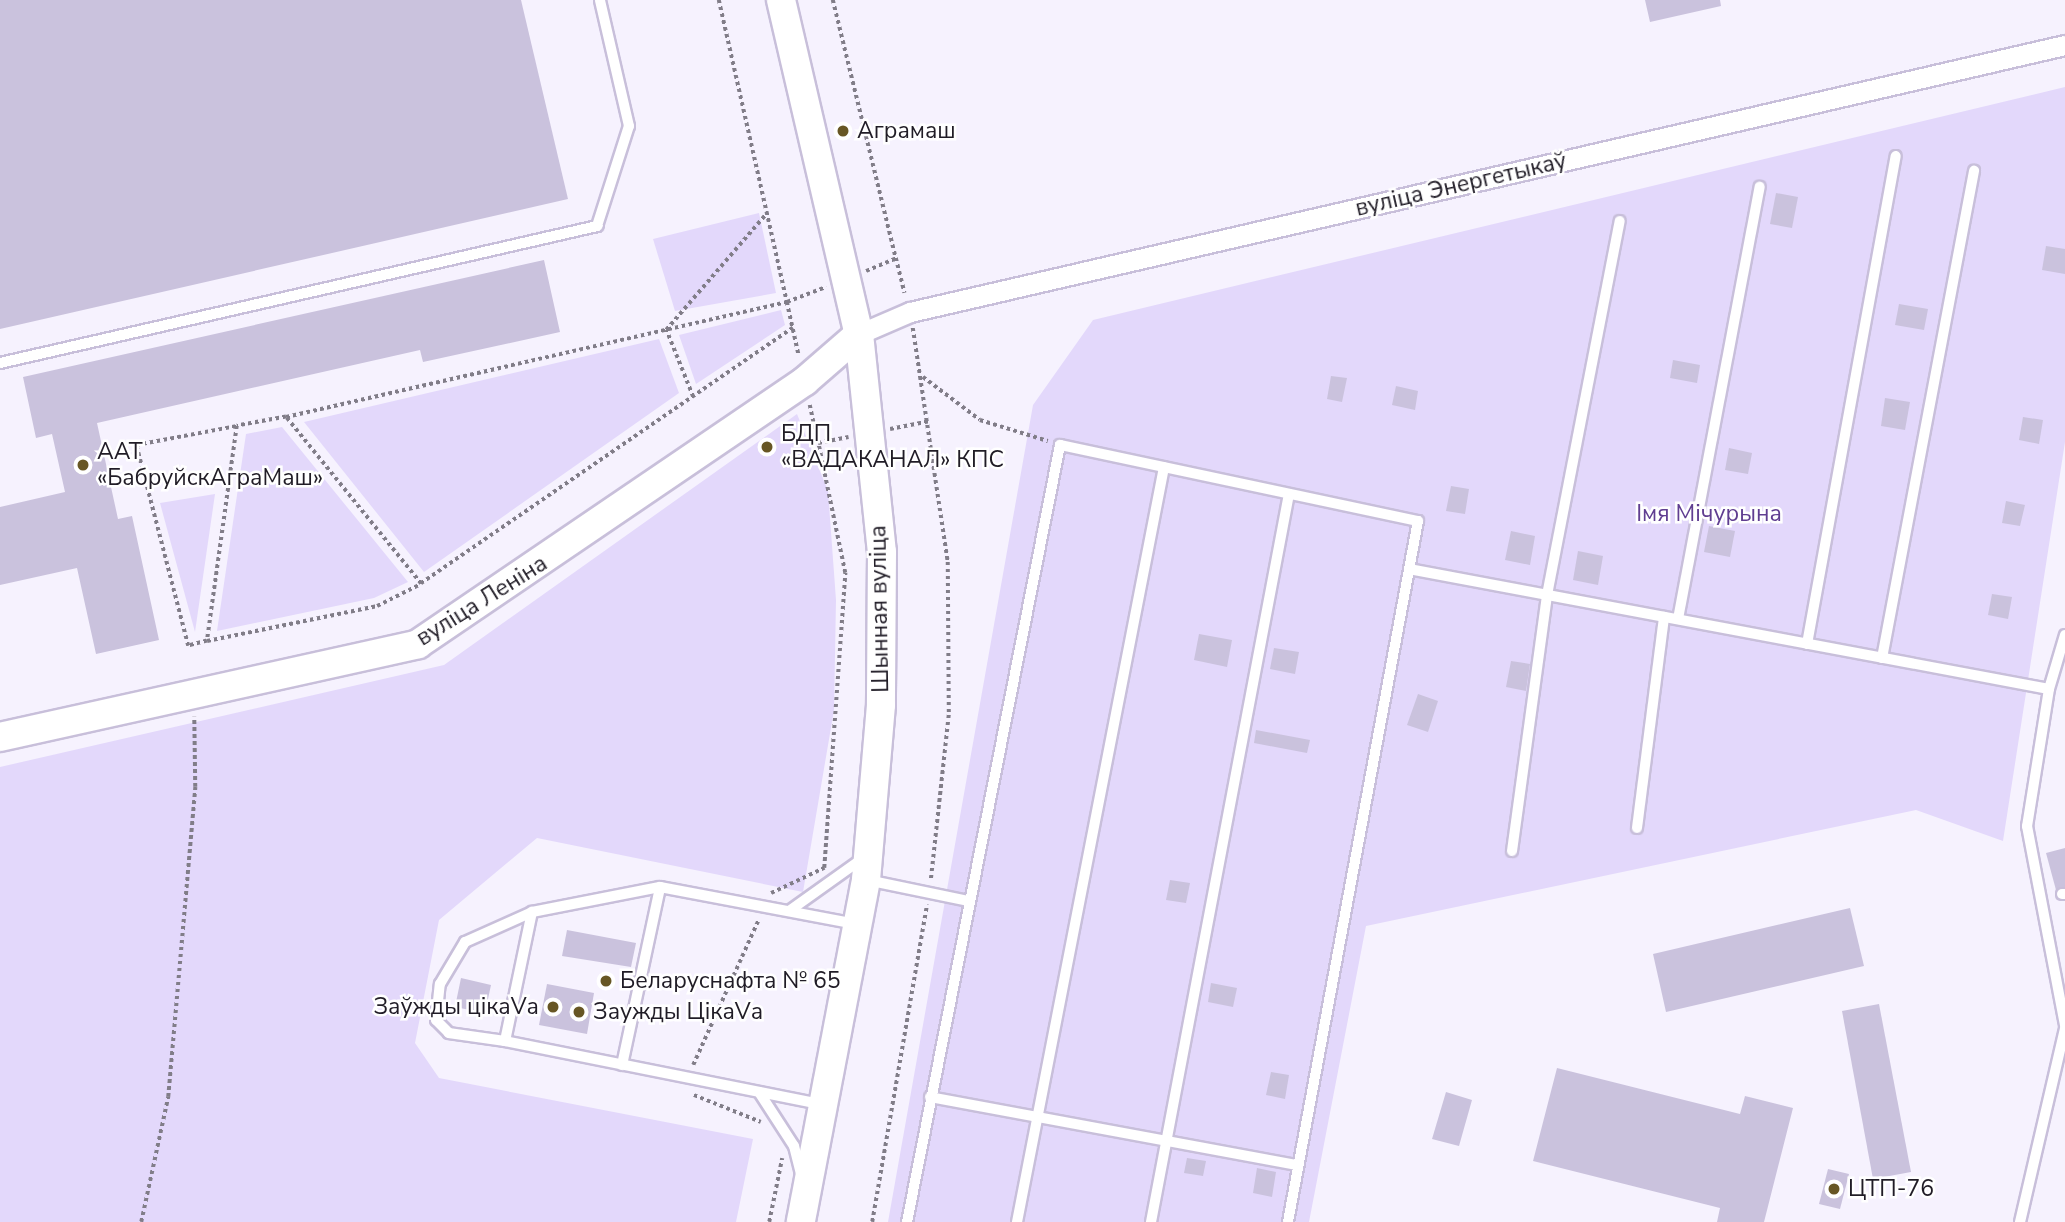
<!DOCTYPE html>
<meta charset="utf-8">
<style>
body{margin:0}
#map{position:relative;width:2065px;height:1222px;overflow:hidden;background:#f6f2fe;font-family:"Nunito Sans",sans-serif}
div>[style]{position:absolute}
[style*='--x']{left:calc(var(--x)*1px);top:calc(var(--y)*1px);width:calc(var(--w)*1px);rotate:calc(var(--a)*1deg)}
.green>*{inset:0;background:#e3d8fb}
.building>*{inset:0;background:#cac2dd}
.round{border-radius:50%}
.path>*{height:3.5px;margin-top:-1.75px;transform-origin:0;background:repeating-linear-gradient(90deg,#817d88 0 3.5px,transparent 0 7px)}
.roads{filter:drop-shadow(2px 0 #c8bfda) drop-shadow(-2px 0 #c8bfda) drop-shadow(0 2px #c8bfda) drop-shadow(0 -2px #c8bfda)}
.service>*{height:10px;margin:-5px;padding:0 5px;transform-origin:5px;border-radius:5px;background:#fff}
.minor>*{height:19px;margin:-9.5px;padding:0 9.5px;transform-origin:9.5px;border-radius:9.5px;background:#fff}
.secondary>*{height:28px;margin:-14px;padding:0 14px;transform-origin:14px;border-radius:14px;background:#fff}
.dots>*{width:19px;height:19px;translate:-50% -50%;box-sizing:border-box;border:4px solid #fff;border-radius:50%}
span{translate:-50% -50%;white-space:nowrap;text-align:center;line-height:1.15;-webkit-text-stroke:5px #fff;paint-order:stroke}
.poi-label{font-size:23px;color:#201c26}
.left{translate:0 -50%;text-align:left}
.right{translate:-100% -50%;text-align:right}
.street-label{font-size:23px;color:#201c26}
.park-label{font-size:23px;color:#603e91}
</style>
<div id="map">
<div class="green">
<div style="clip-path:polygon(2065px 87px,2065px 442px,2003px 841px,1916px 810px,1366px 926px,1309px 1222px,888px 1222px,1033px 405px,1093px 320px)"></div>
<div style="clip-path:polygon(759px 213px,776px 293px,675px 311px,653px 239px)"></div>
<div style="clip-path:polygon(781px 310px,785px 325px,696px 384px,679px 335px)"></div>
<div style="clip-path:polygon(659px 339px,679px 393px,424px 572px,304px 422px)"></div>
<div style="clip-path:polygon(797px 414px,828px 491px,836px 600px,834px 710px,803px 892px,537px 838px,439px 920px,415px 1043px,439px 1078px,753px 1139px,736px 1222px,0 1222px,0 767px,444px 665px)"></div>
<div style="clip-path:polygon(282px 427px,408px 582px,374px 598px,217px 631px,246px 434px)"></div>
<div style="clip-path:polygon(215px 494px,195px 632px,160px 503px)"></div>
</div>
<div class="building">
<div style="clip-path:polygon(0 0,521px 0,568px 199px,0 329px)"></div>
<div style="clip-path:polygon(1645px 0,1720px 0,1721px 6px,1650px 22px)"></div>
<div style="clip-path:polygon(1776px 193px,1798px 197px,1792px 228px,1770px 224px)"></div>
<div style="clip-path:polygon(2046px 246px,2065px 249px,2065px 274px,2042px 270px)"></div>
<div style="clip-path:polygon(544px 260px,560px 332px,423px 362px,420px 350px,97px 423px,118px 519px,132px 516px,159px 640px,96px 654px,77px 568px,0 585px,0 507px,65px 492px,52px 434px,36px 438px,23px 377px)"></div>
<div style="clip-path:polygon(1899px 304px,1928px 309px,1924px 330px,1895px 325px)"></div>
<div style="clip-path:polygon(1673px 360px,1700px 365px,1697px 383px,1670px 378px)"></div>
<div style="clip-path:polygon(1331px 376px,1347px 378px,1342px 402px,1327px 399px)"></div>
<div style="clip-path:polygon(1396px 386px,1418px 391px,1415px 410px,1392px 405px)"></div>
<div style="clip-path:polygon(1885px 398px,1910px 402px,1905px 430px,1881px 426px)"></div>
<div style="clip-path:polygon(2023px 417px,2043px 420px,2039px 444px,2019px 440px)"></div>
<div class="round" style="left:760px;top:439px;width:14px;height:14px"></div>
<div style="clip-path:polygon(1729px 448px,1752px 453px,1748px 474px,1725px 470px)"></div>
<div style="clip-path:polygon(1451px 486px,1469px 489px,1465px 514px,1446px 511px)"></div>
<div style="clip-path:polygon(2006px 501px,2025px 505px,2020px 526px,2002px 523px)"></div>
<div style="clip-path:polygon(1709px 526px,1735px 531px,1730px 557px,1704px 552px)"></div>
<div style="clip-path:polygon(1511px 531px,1535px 536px,1530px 565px,1505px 560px)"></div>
<div style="clip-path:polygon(1578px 551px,1603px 556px,1598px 585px,1573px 580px)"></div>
<div style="clip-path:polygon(1992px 594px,2012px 597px,2008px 619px,1988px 615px)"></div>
<div style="clip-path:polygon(1199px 634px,1232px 640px,1227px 667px,1194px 660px)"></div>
<div style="clip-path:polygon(1274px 648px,1299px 652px,1295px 674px,1270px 669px)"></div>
<div style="clip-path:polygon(1511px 661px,1530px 664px,1526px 691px,1506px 687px)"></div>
<div style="clip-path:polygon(1418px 694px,1438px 701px,1428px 732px,1407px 725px)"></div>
<div style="clip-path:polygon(1256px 730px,1310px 740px,1307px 753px,1254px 743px)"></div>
<div style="clip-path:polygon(2065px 848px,2065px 887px,2056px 890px,2046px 853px)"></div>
<div style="clip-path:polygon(1170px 880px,1190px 883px,1186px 903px,1166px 900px)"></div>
<div style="clip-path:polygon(1850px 908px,1864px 966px,1666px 1012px,1653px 954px)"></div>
<div style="clip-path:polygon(567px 930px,636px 943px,631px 967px,562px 956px)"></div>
<div style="clip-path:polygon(461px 978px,491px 985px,485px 1013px,455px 1007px)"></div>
<div style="clip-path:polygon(1211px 983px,1237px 988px,1233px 1007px,1208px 1002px)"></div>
<div style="clip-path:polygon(547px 984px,594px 993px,587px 1034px,539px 1025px)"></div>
<div style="clip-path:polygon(1879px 1004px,1911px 1172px,1873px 1179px,1842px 1011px)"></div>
<div style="clip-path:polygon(1557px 1068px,1740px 1114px,1745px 1096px,1793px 1108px,1764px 1222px,1717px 1222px,1720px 1208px,1533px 1161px)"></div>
<div style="clip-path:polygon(1271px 1072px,1289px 1075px,1285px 1099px,1266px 1095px)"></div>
<div style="clip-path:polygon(1446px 1092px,1472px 1100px,1459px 1146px,1432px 1139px)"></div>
<div style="clip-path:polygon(1187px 1158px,1206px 1161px,1203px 1176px,1184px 1173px)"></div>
<div style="clip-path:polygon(1257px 1168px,1276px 1172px,1272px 1197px,1253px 1193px)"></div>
<div style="clip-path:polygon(1828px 1169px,1849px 1174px,1840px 1209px,1819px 1204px)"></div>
</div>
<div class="path">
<div style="--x:719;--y:0;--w:310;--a:77.3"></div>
<div style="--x:787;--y:302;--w:42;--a:-21"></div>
<div style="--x:833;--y:0;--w:266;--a:76.3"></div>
<div style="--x:866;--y:271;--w:33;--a:-23"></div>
<div style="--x:896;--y:258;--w:36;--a:76"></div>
<div style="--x:793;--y:328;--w:452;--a:145.5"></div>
<div style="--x:421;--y:584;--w:215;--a:-129"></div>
<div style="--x:286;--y:417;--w:514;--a:-12.93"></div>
<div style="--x:787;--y:302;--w:55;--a:77.5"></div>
<div style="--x:913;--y:328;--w:237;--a:81.5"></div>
<div style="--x:948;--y:562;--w:153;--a:89.6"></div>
<div style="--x:949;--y:715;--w:166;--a:96.2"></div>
<div style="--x:923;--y:377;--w:71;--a:37"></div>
<div style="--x:980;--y:420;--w:71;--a:17.2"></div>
<div style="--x:693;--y:397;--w:72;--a:-111.9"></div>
<div style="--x:666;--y:330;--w:155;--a:-49.2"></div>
<div style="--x:810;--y:405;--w:39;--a:78"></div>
<div style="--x:818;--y:443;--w:31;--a:-11"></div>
<div style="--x:286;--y:417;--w:50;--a:169.6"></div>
<div style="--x:237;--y:426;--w:217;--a:97.9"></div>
<div style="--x:207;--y:641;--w:174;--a:-11.6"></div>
<div style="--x:377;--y:606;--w:49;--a:-26.6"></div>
<div style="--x:890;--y:429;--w:41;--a:-11.3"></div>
<div style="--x:207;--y:641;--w:20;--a:165"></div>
<div style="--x:188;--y:646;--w:208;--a:-104.5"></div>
<div style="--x:136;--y:445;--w:103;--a:-10.7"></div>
<div style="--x:771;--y:893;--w:59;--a:-25.3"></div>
<div style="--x:824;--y:868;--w:296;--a:-85.9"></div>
<div style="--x:845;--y:573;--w:133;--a:-101.7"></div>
<div style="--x:693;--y:1065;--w:160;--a:-65.7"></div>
<div style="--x:694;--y:1095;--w:72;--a:21.9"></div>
<div style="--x:141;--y:1222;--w:128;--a:-77.8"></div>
<div style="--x:168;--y:1097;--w:311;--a:-85"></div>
<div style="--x:195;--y:787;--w:70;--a:-90.8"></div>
<div style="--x:769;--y:1222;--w:65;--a:-78.5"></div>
<div style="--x:872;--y:1222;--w:322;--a:-80.2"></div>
</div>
<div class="roads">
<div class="service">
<div style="--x:0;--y:363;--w:613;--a:-12.92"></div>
<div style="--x:597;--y:226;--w:105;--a:-72.3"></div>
<div style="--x:629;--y:126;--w:129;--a:-103"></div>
<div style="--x:1409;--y:569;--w:651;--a:10.62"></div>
<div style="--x:1678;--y:619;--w:440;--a:-79.3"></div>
<div style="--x:2065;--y:635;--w:56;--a:106.5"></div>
<div style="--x:2049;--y:689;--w:139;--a:99.1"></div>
<div style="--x:2027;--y:826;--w:204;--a:79.2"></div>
<div style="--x:1807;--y:644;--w:496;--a:-79.7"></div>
<div style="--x:1882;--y:658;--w:496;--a:-79.3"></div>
<div style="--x:1637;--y:828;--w:213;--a:-82.7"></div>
<div style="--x:1512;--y:851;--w:258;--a:-82.2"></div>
<div style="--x:1547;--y:595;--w:381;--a:-79"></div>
<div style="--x:867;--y:880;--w:103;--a:11.7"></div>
<div style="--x:2062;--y:894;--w:3;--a:0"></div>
<div style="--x:789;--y:911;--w:90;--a:-35.5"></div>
<div style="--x:505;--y:1041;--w:57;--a:-171.9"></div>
<div style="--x:449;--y:1033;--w:18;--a:-135"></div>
<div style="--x:436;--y:1020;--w:36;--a:-84"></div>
<div style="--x:440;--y:984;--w:49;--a:-59.2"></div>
<div style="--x:465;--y:942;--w:73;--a:-24.1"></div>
<div style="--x:622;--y:1065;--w:182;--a:-77.9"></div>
<div style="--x:759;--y:1092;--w:64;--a:57.1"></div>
<div style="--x:794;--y:1146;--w:29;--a:76"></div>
<div style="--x:930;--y:1097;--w:374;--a:10.5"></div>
<div style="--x:820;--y:1104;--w:321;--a:-168.7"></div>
<div style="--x:505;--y:1041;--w:132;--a:-78.2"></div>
<div style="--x:532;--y:912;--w:130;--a:-11.1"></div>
<div style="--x:660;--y:887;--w:198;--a:10.7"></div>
<div style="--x:907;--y:1222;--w:792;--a:-78.86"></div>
<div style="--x:1060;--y:445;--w:366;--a:12"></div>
<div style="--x:1418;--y:521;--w:713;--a:100.51"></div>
<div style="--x:1017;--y:1222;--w:769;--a:-78.98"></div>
<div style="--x:1151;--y:1222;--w:741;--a:-79.27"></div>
<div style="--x:2020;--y:1222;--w:199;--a:-76.9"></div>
</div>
<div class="minor">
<div style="--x:859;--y:334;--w:56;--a:-23.3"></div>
<div style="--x:910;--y:312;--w:1185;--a:-13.02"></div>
</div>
<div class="secondary">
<div style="--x:781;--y:0;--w:343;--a:76.9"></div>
<div style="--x:859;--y:334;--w:219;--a:84"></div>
<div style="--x:882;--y:552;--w:153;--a:90.4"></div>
<div style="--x:881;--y:705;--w:176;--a:94.9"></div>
<div style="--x:866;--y:880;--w:348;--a:100.8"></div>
<div style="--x:0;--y:737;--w:428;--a:-12.5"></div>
<div style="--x:418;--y:644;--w:468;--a:-34.2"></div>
<div style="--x:805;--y:381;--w:72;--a:-41"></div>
</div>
</div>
<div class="dots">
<div style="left:843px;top:131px;background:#675624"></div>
<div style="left:767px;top:447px;background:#675624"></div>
<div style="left:83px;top:465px;background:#675624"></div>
<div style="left:606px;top:981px;background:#675624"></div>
<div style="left:553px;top:1007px;background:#675624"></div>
<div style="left:579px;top:1012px;background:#675624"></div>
<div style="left:1834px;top:1189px;background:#675624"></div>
</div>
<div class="poi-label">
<span class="left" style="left:857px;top:131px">Аграмаш</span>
<span class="left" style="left:781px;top:447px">БДП<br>«ВАДАКАНАЛ» КПС</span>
<span class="left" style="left:97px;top:465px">ААТ<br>«БабруйскАграМаш»</span>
<span class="left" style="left:620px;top:981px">Беларуснафта № 65</span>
<span class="right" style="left:539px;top:1007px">Заўжды цікаVа</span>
<span class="left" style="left:593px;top:1012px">Заужды ЦікаVа</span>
<span class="left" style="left:1848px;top:1189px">ЦТП-76</span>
</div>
<div class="street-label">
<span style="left:1461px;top:185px;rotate:-13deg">вуліца Энергетыкаў</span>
<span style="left:482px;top:601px;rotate:-32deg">вуліца Леніна</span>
<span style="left:880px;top:609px;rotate:-91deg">Шынная вуліца</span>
</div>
<div class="park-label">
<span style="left:1709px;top:514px">Імя Мічурына</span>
</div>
</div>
